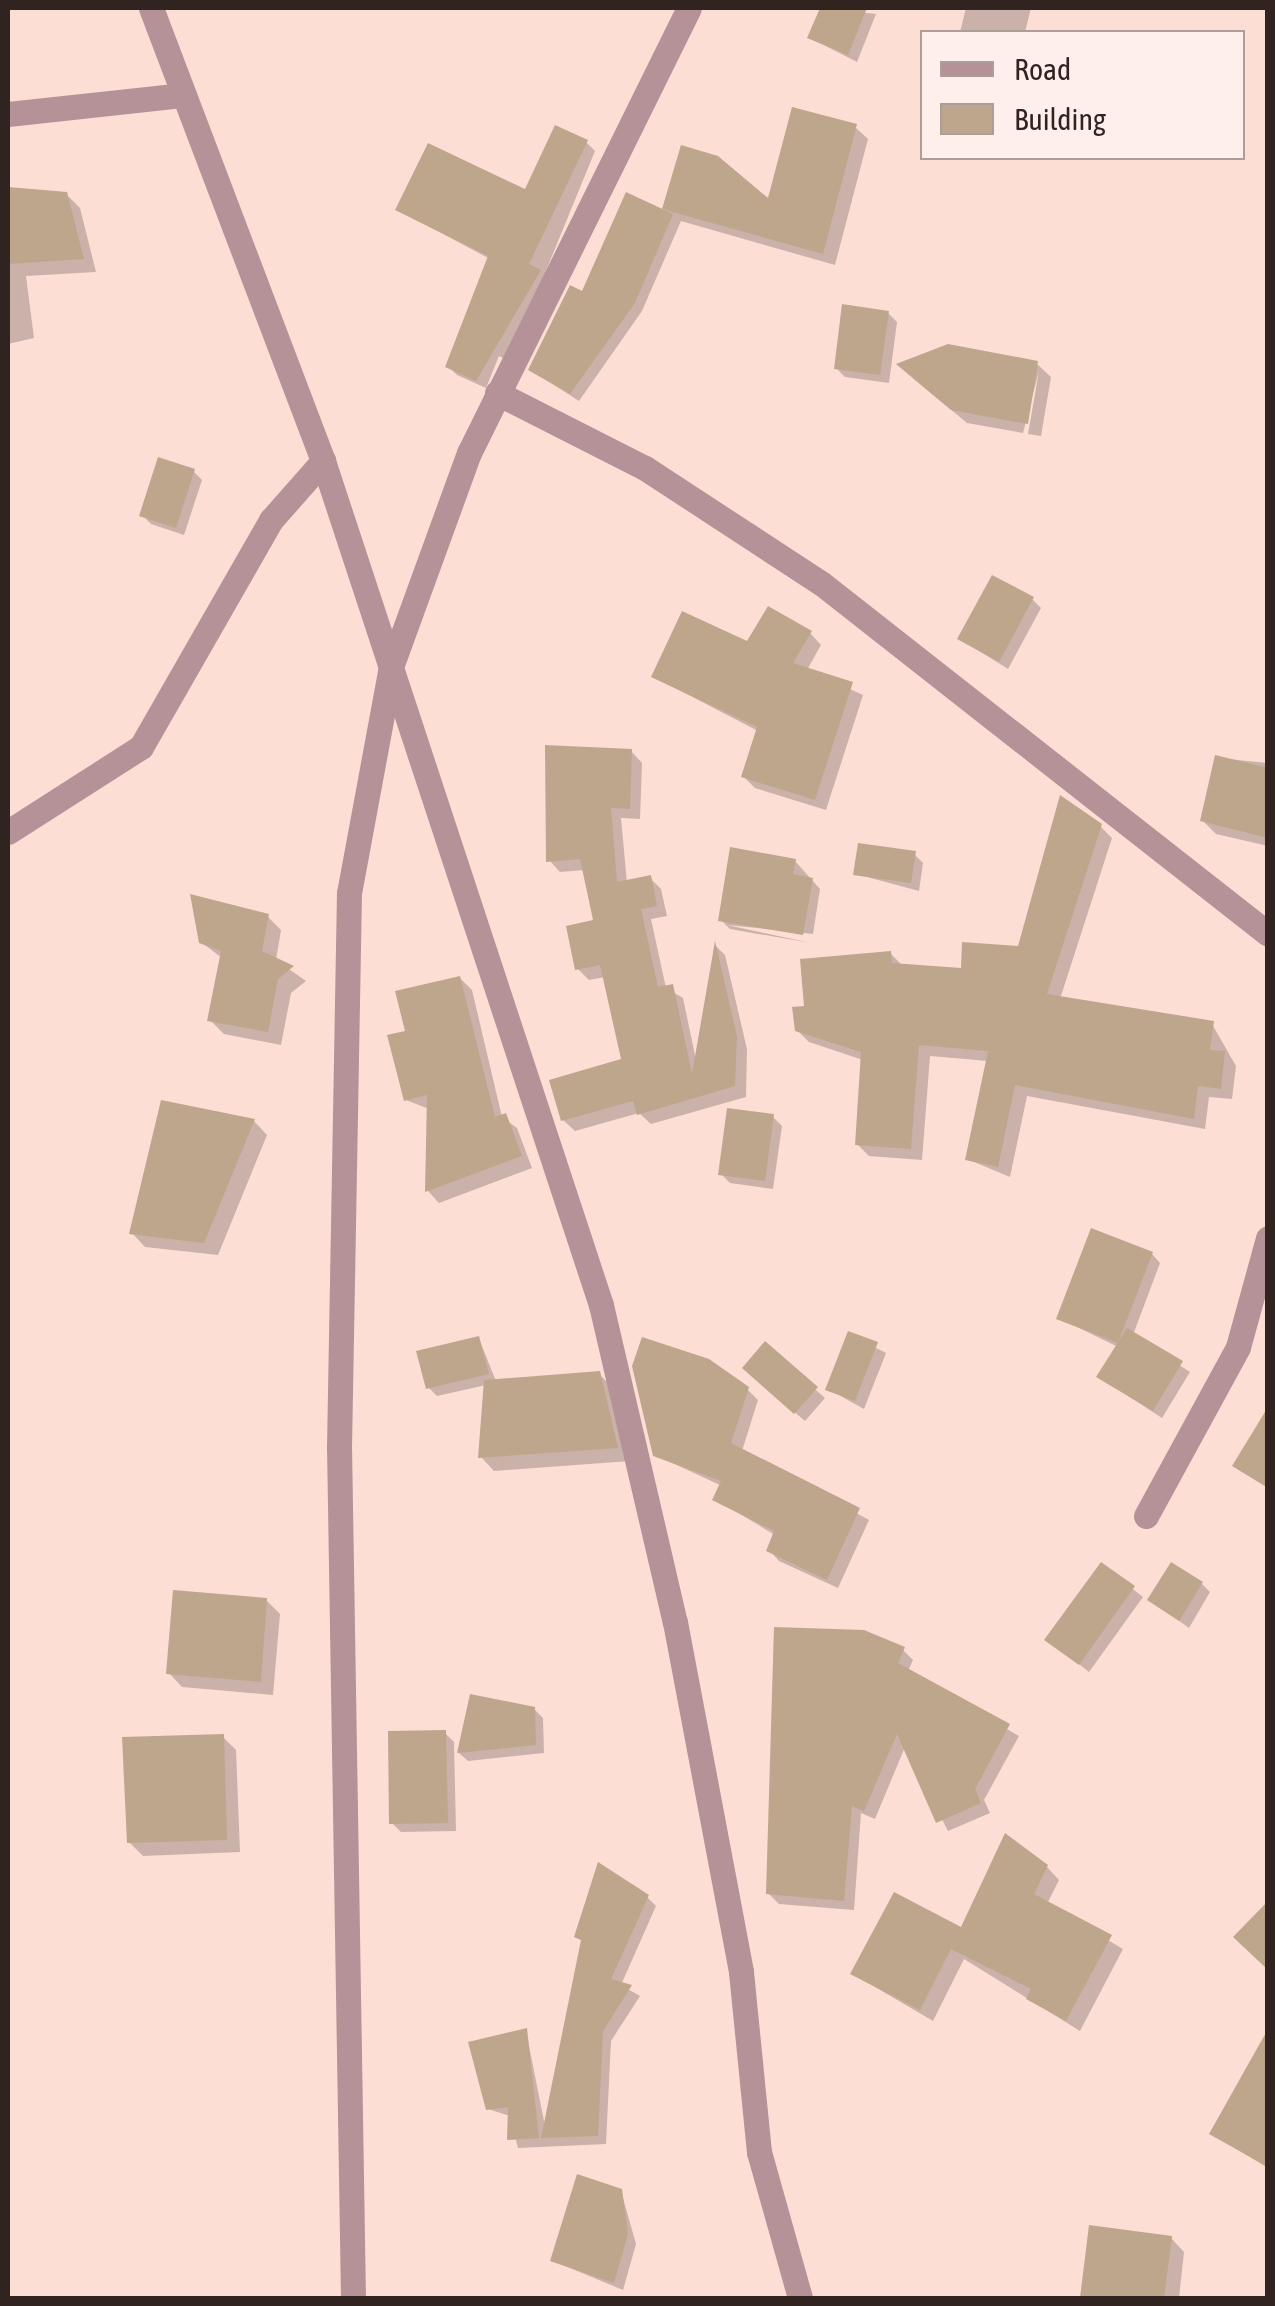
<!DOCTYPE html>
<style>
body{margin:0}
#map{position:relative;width:1275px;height:2306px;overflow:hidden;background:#fdded4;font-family:"Asap Condensed",sans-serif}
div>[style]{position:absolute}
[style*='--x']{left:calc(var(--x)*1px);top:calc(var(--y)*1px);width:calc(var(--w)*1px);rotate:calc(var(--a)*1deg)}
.shadow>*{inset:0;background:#0003}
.building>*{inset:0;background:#bea68c}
.minor>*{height:25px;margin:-12.5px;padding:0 12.5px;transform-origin:12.5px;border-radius:12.5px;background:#b59298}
span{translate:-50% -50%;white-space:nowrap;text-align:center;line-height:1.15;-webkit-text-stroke:8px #ffefea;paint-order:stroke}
.frame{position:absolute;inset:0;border:10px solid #31231f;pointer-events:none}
.legend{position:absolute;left:920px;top:30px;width:325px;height:130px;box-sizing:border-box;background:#ffefea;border:2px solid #ad9d99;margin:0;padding:12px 18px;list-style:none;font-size:30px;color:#31231f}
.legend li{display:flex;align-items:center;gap:20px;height:50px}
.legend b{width:50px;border:2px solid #ad9d99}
</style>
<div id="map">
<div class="shadow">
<div style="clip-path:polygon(822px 8px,876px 14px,857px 62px,810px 38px)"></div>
<div style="clip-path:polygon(966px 8px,1031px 8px,1025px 32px,960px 32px)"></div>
<div style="clip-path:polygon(855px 127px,868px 139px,835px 265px,681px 221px,642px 311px,579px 401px,531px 370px,583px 295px,664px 212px,683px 148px,769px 202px)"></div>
<div style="clip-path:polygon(586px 142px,595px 151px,509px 361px,499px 356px,486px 388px,457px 375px,448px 366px,490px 259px,398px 210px,526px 192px)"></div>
<div style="clip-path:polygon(8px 189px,66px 194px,80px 208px,96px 272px,26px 276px,34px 338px,8px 344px)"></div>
<div style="clip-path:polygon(888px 313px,897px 322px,889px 383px,845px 377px,836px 368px)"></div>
<div style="clip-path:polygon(1037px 364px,1051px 377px,1041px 436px,1028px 434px,1039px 371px,1023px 433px,967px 423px,913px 378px)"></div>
<div style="clip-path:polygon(193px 471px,202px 480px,184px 535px,151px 524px,142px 515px)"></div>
<div style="clip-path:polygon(1032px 599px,1041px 608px,1008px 669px,960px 639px)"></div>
<div style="clip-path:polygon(810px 633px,821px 645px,807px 670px,863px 695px,826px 810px,755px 788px,744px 777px,758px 731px,654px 677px)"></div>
<div style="clip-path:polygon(631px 751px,642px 763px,640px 819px,621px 818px,627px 883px,650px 878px,661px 889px,667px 916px,651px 919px,666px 988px,683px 998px,696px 1060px,716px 946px,725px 955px,747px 1049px,746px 1097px,651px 1124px,639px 1113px,575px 1131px,563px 1120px,624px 1061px,605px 977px,589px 980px,577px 968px,596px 922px,585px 870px,560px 872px,549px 860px)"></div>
<div style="clip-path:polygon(1217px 758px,1268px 763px,1268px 846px,1216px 834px,1203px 821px)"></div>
<div style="clip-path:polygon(1100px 826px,1112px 838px,1060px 999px,1212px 1024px,1236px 1066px,1232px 1099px,1209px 1097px,1205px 1129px,1027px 1096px,1010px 1177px,967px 1159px,988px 1061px,930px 1056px,922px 1160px,869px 1156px,857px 1144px,863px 1060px,809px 1042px,797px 1030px,807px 1008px,890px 953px,903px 966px,963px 971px,1020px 949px)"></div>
<div style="clip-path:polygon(914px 854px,923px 863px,919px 891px,856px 874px)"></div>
<div style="clip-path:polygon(795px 861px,820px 889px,813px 934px,727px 925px,811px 943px,730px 929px,721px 920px)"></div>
<div style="clip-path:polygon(268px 917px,281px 930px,276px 960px,306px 981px,291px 993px,281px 1045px,224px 1034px,210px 1020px,222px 958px,201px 942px)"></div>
<div style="clip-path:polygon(460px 978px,472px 990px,502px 1117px,517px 1128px,532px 1168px,439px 1203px,428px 1191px,429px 1109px,406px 1100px,408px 1032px)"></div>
<div style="clip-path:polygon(773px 1117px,782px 1126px,773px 1189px,730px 1183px,721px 1174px)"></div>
<div style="clip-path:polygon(254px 1121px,267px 1135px,218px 1255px,145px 1247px,132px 1233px)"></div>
<div style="clip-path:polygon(1152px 1254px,1160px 1263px,1133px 1335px,1190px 1372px,1162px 1418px,1099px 1377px,1118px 1347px,1059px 1318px)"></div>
<div style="clip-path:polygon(849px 1334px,886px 1353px,864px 1409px,828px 1389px)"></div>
<div style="clip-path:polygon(479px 1339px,496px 1381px,599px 1374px,613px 1388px,630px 1461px,494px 1471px,481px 1457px,486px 1385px,437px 1396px,428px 1387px)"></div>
<div style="clip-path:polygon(765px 1345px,825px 1398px,805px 1421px,754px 1377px)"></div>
<div style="clip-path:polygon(747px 1389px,758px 1400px,742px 1451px,869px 1520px,838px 1588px,779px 1561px,769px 1550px,775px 1535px,715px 1499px,722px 1486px,655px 1455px)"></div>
<div style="clip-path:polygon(1102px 1565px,1143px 1597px,1089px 1672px,1048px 1640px)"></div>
<div style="clip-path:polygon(1202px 1584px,1210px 1592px,1189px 1628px,1150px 1600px)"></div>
<div style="clip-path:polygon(266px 1600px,280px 1614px,273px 1695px,182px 1687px,169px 1673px)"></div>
<div style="clip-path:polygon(903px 1650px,913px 1660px,908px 1671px,1019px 1736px,984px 1800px,990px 1813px,948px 1831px,905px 1747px,875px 1819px,861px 1813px,854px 1910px,779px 1904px,768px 1893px)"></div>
<div style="clip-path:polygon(534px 1709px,543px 1718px,544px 1753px,468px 1761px,459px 1753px)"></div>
<div style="clip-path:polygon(445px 1733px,454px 1742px,456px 1831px,401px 1832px,392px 1823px)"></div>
<div style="clip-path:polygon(222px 1736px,236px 1750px,240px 1852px,143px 1856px,129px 1842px)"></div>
<div style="clip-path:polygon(1047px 1867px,1059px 1880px,1047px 1904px,1123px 1949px,1080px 2031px,964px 1959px,933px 2021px,853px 1974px,963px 1930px)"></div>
<div style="clip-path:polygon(647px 1897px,656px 1906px,621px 1985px,640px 1996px,611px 2041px,606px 2144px,518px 2148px,510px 2116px,488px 2109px,526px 2031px,545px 2126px,583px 1943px,577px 1936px)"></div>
<div style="clip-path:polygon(1268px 2059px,1268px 2168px,1212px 2134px)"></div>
<div style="clip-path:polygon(621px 2191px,636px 2244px,623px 2290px,553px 2261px)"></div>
<div style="clip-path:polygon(1091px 2228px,1171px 2238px,1184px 2252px,1179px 2298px,1083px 2298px)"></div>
</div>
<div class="building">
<div style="clip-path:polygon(820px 8px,867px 8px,848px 55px,807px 38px)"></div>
<div style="clip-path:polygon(792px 107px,857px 124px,823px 254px,662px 209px,681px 145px,718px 156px,768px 198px)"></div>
<div style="clip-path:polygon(555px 125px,588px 140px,529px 264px,541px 270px,476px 381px,445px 367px,488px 256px,395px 210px,428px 143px,525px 189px)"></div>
<div style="clip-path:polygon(8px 187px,67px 192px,84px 259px,8px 264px)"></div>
<div style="clip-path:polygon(626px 192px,673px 214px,635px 303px,570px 394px,528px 370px,570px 285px,582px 291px)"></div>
<div style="clip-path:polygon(842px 304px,889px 311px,880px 375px,834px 369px)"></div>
<div style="clip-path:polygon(948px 344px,1038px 361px,1028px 424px,951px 410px,896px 364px)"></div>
<div style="clip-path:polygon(158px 457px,195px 469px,176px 528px,139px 516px)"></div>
<div style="clip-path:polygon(992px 575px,1034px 597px,999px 662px,957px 639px)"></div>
<div style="clip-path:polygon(768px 606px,812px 631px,793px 663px,853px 682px,815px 800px,741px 777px,757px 727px,651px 677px,682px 611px,747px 641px)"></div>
<div style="clip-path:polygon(545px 745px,632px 749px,630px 809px,611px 808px,617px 882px,651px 875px,657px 906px,641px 909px,658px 987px,673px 984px,692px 1074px,715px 941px,737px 1036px,735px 1086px,637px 1115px,633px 1101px,561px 1121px,549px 1080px,621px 1059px,600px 965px,575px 970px,566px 926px,593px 920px,580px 859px,546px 862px)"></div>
<div style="clip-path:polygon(1215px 755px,1268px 768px,1268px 838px,1200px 821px)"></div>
<div style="clip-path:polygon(1060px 795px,1102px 824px,1047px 994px,1214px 1021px,1210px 1050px,1225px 1051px,1221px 1089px,1198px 1086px,1194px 1119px,1015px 1085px,998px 1167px,965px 1160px,988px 1051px,919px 1045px,911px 1149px,855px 1145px,861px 1052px,795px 1031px,792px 1007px,804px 1006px,800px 959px,891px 951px,892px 963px,961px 968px,962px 942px,1018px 946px)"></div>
<div style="clip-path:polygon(858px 843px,916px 851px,911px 883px,853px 875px)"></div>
<div style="clip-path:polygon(730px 847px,796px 859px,793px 874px,813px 878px,803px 935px,718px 921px)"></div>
<div style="clip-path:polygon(190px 894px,269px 914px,262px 951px,294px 966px,278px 979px,268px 1032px,207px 1021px,221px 951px,199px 943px)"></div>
<div style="clip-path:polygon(460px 976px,495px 1117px,506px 1113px,522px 1156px,425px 1192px,427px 1095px,404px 1101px,387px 1035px,405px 1031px,395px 991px)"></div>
<div style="clip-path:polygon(161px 1100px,255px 1119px,204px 1243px,129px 1234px)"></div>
<div style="clip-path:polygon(727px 1108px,774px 1114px,765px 1181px,718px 1175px)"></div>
<div style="clip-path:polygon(1091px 1228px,1153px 1252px,1118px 1343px,1056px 1319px)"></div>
<div style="clip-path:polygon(1127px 1328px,1183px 1361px,1153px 1411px,1096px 1377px)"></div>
<div style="clip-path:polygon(848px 1331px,878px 1342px,855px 1401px,825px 1390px)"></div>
<div style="clip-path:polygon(479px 1336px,489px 1374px,426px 1389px,416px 1351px)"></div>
<div style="clip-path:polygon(642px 1337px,709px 1359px,749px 1387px,731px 1443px,860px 1508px,827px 1580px,766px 1551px,774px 1531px,712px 1500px,721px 1481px,653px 1456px,632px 1366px)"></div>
<div style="clip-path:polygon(765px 1341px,818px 1387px,794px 1414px,742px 1368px)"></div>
<div style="clip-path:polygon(600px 1371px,618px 1448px,478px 1458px,484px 1380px)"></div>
<div style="clip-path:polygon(1268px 1407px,1268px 1488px,1232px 1466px)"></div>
<div style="clip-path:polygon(1101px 1562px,1135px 1586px,1079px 1665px,1044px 1640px)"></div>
<div style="clip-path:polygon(1171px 1562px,1203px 1582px,1179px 1621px,1147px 1600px)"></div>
<div style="clip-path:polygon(173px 1590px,267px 1598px,261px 1682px,166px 1674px)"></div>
<div style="clip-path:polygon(774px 1627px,864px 1630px,905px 1647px,898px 1663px,1010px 1724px,975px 1789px,981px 1803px,936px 1823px,897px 1734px,864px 1811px,852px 1806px,844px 1901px,766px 1894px)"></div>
<div style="clip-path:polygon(470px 1694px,535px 1707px,536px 1745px,457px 1753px)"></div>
<div style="clip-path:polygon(446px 1730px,448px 1823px,389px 1824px,388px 1731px)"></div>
<div style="clip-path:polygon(224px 1734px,227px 1840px,127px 1843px,122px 1737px)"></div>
<div style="clip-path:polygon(1005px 1833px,1048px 1865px,1034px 1894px,1112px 1935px,1066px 2021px,1026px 1999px,1031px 1989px,951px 1949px,955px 1941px,920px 2010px,850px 1974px,894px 1892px,961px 1927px)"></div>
<div style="clip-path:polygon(598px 1862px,649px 1895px,611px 1979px,632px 1985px,603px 2031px,598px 2136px,541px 2138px,581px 1940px,574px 1937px)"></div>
<div style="clip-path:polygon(1268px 1901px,1268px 1970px,1233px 1937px)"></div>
<div style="clip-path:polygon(527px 2028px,539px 2138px,507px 2140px,508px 2107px,486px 2110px,468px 2042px)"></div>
<div style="clip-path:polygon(1268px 2029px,1268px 2167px,1209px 2134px)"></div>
<div style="clip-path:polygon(577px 2174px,622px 2189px,628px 2234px,614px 2283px,550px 2261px)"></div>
<div style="clip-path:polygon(1089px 2225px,1172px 2236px,1164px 2298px,1080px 2298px)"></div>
</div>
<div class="minor">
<div style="--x:151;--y:8;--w:485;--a:69.2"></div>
<div style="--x:323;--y:461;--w:889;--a:71.77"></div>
<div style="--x:601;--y:1305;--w:326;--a:76.9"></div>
<div style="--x:675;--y:1622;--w:356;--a:79.3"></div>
<div style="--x:741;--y:1972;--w:181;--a:84.3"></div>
<div style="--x:759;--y:2152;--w:152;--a:74.3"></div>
<div style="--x:8;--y:114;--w:177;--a:-6.2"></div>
<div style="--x:497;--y:393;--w:166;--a:26.9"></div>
<div style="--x:645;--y:468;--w:210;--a:33.2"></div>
<div style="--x:821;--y:583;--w:568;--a:38.14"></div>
<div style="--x:8;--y:832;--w:158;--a:-32.6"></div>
<div style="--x:141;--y:747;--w:262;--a:-60.2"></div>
<div style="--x:271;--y:520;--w:79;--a:-48.6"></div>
<div style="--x:1146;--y:1516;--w:192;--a:-61.4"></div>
<div style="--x:1238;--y:1347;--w:113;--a:-74.6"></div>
<div style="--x:353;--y:2298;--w:850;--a:-90.94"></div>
<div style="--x:339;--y:1448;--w:555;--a:-88.97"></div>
<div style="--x:349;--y:893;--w:230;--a:-79.5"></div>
<div style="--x:391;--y:667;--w:228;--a:-70"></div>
<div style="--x:469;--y:453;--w:496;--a:-63.7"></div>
</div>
<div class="frame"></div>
<ul class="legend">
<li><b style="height:12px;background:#b59298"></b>Road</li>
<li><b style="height:28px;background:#bea68c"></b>Building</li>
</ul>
</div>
